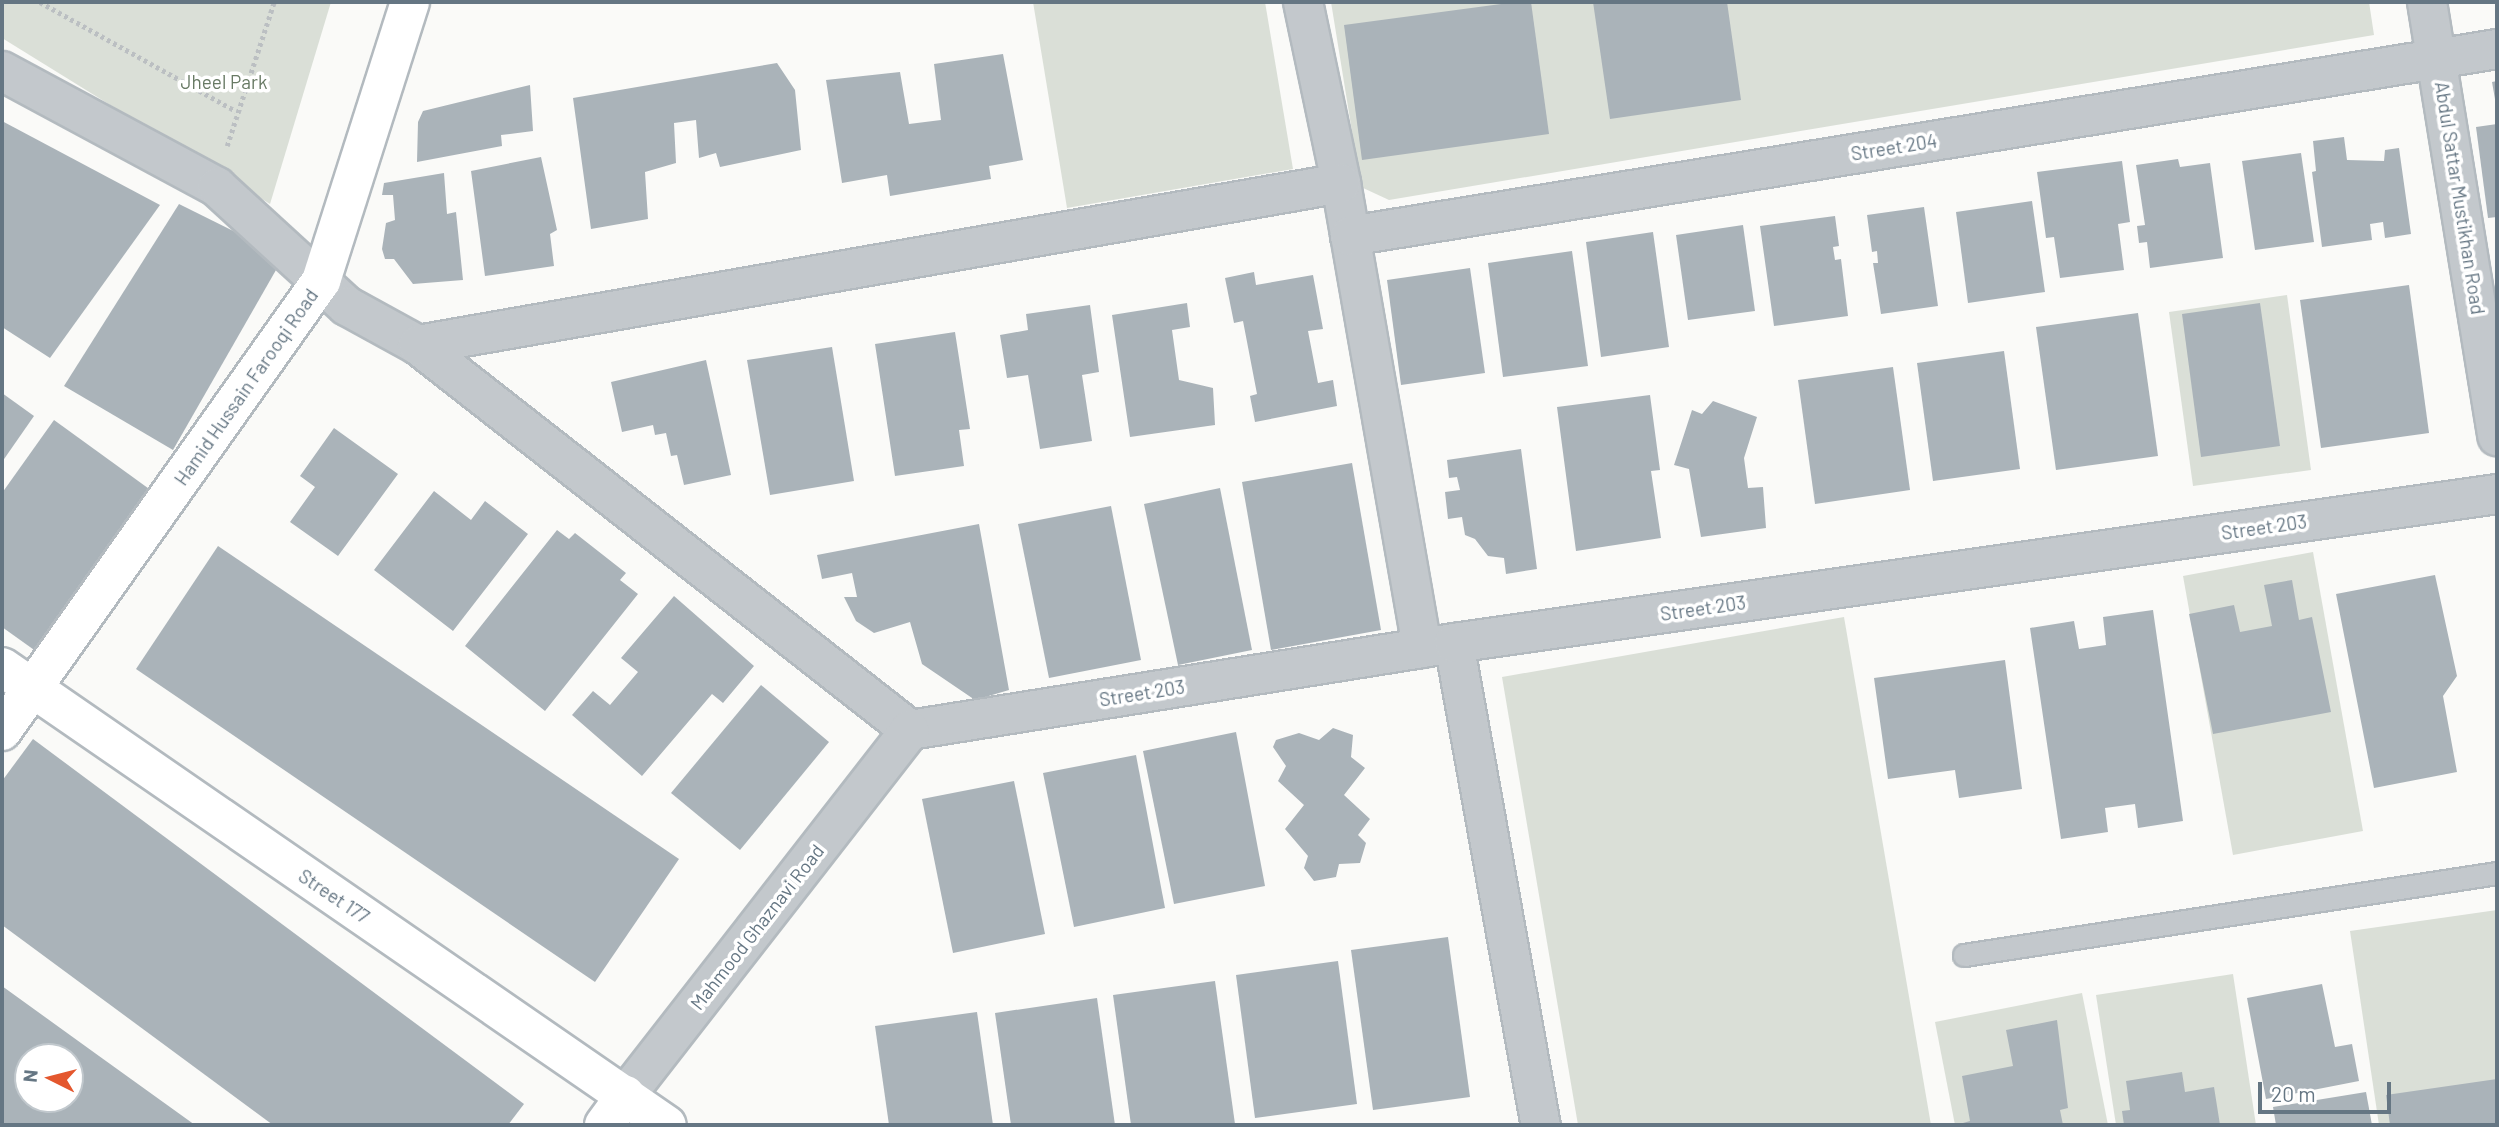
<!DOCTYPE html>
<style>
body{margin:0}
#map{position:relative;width:2499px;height:1127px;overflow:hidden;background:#fafaf8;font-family:Barlow,sans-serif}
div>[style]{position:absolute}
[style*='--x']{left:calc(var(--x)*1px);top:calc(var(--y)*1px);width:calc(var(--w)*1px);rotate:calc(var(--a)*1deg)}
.green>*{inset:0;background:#dadfd7}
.building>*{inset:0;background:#aab3b9}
.path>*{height:4.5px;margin-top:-2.25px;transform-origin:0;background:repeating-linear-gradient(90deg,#bbbfc2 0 3.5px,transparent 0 7px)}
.roads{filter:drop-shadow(2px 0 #b3babf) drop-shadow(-2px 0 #b3babf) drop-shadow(0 2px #b3babf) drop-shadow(0 -2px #b3babf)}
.lane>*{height:21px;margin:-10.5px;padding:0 10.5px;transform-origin:10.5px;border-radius:10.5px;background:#c3c8cc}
.street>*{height:38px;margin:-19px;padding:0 19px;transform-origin:19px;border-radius:19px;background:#c3c8cc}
.secondary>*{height:38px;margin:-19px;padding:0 19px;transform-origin:19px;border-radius:19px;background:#fff}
span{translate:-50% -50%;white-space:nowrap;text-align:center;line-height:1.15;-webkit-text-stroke:7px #fff;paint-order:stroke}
.park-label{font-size:19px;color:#687a64}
.street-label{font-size:19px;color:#657683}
.frame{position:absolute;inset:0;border:4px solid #657683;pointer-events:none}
.north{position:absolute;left:14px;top:1043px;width:70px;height:70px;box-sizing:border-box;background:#fff;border:2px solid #c1c8cd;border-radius:50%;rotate:276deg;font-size:19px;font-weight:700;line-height:28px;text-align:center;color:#657683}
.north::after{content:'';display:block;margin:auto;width:24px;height:32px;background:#e4572e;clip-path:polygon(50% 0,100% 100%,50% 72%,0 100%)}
.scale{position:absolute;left:2258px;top:1082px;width:133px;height:32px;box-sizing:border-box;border:4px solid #657683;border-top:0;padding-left:9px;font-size:21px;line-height:24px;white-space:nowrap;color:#657683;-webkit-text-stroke:5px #fff;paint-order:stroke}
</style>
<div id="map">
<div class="green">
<div style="clip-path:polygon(2px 2px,331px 2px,270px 204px,2px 38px)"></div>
<div style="clip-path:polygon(1033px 2px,1265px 2px,1293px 169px,1067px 208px)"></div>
<div style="clip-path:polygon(1331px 2px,2369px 2px,2374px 35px,1389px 200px,1361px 187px)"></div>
<div style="clip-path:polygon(2287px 295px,2311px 470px,2193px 486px,2169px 312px)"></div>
<div style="clip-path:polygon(2313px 552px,2363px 831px,2233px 855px,2183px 576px)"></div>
<div style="clip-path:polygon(1844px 617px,1931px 1125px,1578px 1125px,1502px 677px)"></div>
<div style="clip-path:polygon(2497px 910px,2497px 1125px,2379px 1125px,2350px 931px)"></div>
<div style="clip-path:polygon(2233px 974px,2256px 1125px,2116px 1125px,2096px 995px)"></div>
<div style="clip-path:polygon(2082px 993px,2108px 1125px,1955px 1125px,1935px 1022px)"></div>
</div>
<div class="building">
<div style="clip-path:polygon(1516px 2px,1531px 2px,1549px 134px,1362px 160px,1344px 25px)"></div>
<div style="clip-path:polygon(1593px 2px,1727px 2px,1741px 100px,1610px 119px)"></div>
<div style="clip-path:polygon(1003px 54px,1023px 160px,989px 166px,991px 179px,890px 196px,887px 175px,842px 183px,826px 80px,900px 72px,909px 124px,941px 120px,934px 64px)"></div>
<div style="clip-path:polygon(777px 63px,795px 90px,801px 150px,720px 167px,716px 153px,699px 158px,696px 120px,674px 123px,676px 163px,645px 172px,648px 219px,591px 229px,573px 98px)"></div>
<div style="clip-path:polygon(2497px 81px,2497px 105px,2496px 105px,2492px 82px)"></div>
<div style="clip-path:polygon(530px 85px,533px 131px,501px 135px,502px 146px,417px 162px,418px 122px,423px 111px)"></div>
<div style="clip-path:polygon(2px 121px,160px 205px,50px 358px,2px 327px)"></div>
<div style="clip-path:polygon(2497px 124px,2497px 217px,2488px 218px,2476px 127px)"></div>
<div style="clip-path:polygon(2344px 137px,2347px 160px,2384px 161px,2385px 150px,2399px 148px,2411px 234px,2385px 238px,2383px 222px,2370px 224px,2372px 240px,2322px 247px,2312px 172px,2316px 171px,2313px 141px)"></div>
<div style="clip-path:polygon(2301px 153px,2314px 242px,2255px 250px,2242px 161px)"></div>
<div style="clip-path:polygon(541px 157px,557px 230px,550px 234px,554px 266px,485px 276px,471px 171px)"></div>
<div style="clip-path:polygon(2178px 159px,2180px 167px,2210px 163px,2223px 258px,2150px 268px,2147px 242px,2139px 243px,2137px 226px,2145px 225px,2136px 165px)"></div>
<div style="clip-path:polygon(2122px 161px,2130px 222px,2118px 224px,2124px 270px,2060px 278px,2054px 237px,2046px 238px,2037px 172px)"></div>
<div style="clip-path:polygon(444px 173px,447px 214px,456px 212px,463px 280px,413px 284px,394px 259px,385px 259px,382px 249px,386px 223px,395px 220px,393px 195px,382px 195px,384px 183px)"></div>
<div style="clip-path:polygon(2032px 201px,2045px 292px,1968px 303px,1956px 212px)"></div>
<div style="clip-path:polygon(179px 204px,284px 256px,173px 450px,64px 386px)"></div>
<div style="clip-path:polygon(1924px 207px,1938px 306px,1881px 314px,1873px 263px,1878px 263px,1877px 251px,1872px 252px,1867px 215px)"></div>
<div style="clip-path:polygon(1835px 216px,1839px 246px,1833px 247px,1835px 260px,1841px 259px,1848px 316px,1774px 326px,1760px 226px)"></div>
<div style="clip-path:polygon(1743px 225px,1755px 311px,1688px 320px,1676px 235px)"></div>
<div style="clip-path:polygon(1653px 232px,1669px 347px,1601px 357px,1586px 242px)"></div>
<div style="clip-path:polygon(1572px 251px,1588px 366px,1503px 377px,1488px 263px)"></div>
<div style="clip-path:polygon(1470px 268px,1485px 373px,1401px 385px,1387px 280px)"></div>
<div style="clip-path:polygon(1254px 272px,1256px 285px,1313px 275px,1323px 329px,1308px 331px,1318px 383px,1333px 380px,1337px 406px,1255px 422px,1250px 396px,1257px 394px,1243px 321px,1234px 323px,1225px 278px)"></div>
<div style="clip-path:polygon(2409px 285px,2429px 433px,2321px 448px,2300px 300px)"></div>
<div style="clip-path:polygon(1187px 303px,1190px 327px,1172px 330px,1179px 380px,1213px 388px,1215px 425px,1130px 437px,1112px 315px)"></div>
<div style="clip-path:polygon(2260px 303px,2280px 446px,2201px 457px,2182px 314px)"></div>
<div style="clip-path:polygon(1090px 305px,1099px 372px,1082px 375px,1092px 441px,1040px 449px,1028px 375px,1007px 378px,1000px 335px,1028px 330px,1026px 314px)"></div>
<div style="clip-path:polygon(2138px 313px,2158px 456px,2056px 470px,2036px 327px)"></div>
<div style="clip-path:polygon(955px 332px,970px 429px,959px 430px,964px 466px,895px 476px,875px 344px)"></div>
<div style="clip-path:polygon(832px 347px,854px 481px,770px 495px,747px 360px)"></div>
<div style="clip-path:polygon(2004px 351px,2020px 469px,1933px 481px,1917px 363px)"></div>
<div style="clip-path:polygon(706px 360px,731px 475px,684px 485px,677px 455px,671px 456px,666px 433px,655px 435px,653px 425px,622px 432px,611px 382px)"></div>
<div style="clip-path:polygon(1893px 367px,1910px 490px,1815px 504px,1798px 380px)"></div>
<div style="clip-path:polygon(2px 393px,34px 416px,2px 462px)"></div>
<div style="clip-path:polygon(1650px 395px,1660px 470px,1651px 471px,1661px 538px,1576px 551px,1557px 407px)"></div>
<div style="clip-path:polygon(1713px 401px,1757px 417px,1744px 458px,1748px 488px,1763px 487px,1766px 528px,1701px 537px,1689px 469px,1674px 465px,1692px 410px,1702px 414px)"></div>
<div style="clip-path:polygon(54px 420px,152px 491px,37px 652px,2px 627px,2px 493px)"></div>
<div style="clip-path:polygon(334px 428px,398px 474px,338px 556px,290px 522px,315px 487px,300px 476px)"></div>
<div style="clip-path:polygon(1521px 449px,1537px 569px,1506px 574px,1504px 558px,1488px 556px,1475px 539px,1465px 535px,1462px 517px,1448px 519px,1445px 492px,1460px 490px,1457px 477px,1449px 478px,1447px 460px)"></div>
<div style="clip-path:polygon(1352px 463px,1381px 630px,1271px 650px,1242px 482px)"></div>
<div style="clip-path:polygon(1220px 488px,1252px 650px,1178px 665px,1144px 504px)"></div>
<div style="clip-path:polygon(434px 491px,471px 520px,485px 501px,528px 534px,453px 631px,374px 570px)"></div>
<div style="clip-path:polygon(1111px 506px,1141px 660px,1049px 678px,1018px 524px)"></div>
<div style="clip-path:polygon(979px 524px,1009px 690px,975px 700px,922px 664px,910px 622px,874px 633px,856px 621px,844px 597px,857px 597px,852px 573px,822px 579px,817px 555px)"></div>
<div style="clip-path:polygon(557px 530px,569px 539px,575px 533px,626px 573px,620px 580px,638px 594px,545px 711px,465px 646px)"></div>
<div style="clip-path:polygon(218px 546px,679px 859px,595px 982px,136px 669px)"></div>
<div style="clip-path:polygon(2435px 575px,2457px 676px,2443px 696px,2457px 772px,2374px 788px,2336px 594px)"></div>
<div style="clip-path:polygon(2292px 580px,2299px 620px,2312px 617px,2331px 712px,2213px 734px,2189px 614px,2234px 605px,2240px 632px,2272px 626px,2264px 585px)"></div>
<div style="clip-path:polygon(674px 596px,754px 666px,723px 703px,712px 694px,642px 776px,572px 715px,593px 691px,610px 705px,638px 672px,621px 658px)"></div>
<div style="clip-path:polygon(2153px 610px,2183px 821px,2138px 828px,2135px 804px,2105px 808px,2108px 832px,2061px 839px,2030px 628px,2074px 621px,2079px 649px,2106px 645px,2103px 617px)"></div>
<div style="clip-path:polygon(2005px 660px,2022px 789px,1959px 798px,1955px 770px,1888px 779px,1874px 678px)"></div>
<div style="clip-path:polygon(761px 685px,829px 742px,740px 850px,671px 793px)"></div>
<div style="clip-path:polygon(1333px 728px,1353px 735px,1351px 757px,1365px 768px,1344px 795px,1370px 819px,1358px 835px,1366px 843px,1360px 863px,1339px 864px,1336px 877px,1314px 881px,1304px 868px,1308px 856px,1285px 829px,1304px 805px,1278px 781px,1286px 766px,1273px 747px,1276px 740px,1299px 733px,1319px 740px)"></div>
<div style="clip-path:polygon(1236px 732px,1265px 886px,1174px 904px,1143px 751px)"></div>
<div style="clip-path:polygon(33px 739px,524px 1104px,508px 1125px,273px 1125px,2px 925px,2px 781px)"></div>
<div style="clip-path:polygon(1136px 755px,1165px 908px,1074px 927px,1043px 773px)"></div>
<div style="clip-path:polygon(1014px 781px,1045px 934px,953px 953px,922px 799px)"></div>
<div style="clip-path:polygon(1448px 937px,1470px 1097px,1373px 1110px,1351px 950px)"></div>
<div style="clip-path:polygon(1338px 961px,1357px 1104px,1255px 1118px,1236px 975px)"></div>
<div style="clip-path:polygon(1215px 981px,1235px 1124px,1131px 1125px,1113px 995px)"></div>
<div style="clip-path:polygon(2322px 984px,2335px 1047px,2352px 1044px,2359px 1081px,2266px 1099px,2247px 998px)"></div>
<div style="clip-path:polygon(evenodd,2px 986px,99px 1056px,195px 1125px,2px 1125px,2px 986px,28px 1057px,70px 1057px,70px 1099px,28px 1099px,28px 1057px)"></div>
<div style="clip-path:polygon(1097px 998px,1115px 1125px,1011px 1125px,995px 1013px)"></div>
<div style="clip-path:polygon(977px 1012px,993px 1125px,889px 1125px,875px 1026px)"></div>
<div style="clip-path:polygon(2057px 1020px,2068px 1108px,2060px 1110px,2063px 1125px,1956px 1125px,1970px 1121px,1962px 1076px,2013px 1066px,2006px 1030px)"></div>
<div style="clip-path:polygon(2182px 1072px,2185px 1092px,2214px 1087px,2220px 1125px,2124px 1125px,2122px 1111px,2130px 1110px,2126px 1081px)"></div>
<div style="clip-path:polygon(2497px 1079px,2497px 1125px,2390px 1125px,2386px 1095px)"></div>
<div style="clip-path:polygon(2366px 1092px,2372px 1125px,2276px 1125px,2273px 1107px)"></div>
</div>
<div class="path">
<div style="--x:40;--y:2;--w:224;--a:29.1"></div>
<div style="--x:227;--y:146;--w:151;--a:-71.9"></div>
</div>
<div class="roads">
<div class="lane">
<div style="--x:1964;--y:955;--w:539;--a:-8.75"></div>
</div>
<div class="street">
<div style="--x:1303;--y:2;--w:185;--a:78.1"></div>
<div style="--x:1341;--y:183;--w:472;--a:80.1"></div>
<div style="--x:2427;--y:2;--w:440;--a:80.8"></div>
<div style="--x:2;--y:71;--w:244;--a:28.3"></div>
<div style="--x:217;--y:187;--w:176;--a:42.5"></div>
<div style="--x:347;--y:306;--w:81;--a:28.8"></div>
<div style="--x:418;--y:345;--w:625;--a:38.04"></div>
<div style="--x:1350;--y:236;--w:1162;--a:-9.26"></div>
<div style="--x:418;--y:345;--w:937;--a:-9.95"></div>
<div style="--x:1454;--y:643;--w:490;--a:79.8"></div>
<div style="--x:910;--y:730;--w:551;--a:-9.09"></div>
<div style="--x:1454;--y:643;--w:1054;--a:-8.13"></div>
<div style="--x:626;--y:1095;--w:462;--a:-52.1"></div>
</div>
<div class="secondary">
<div style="--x:2;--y:667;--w:807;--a:34.56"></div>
<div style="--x:2;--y:731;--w:552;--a:-54.67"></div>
<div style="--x:321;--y:281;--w:293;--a:-72.3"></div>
<div style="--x:604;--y:1125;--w:37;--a:-54"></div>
</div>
</div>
<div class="park-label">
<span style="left:224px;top:82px">Jheel Park</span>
</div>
<div class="street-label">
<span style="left:1894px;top:147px;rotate:-9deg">Street 204</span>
<span style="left:2460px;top:198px;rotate:81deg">Abdul Sattar Mustikhan Road</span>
<span style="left:246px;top:387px;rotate:-55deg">Hamid Hussain Farooqi Road</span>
<span style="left:2264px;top:527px;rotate:-8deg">Street 203</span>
<span style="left:1703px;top:608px;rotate:-8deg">Street 203</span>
<span style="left:1142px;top:693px;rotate:-9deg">Street 203</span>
<span style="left:334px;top:896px;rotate:34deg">Street 177</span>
<span style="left:757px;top:927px;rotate:-52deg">Mahmood Ghaznavi Road</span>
</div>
<div class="frame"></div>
<div class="north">N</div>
<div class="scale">20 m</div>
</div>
